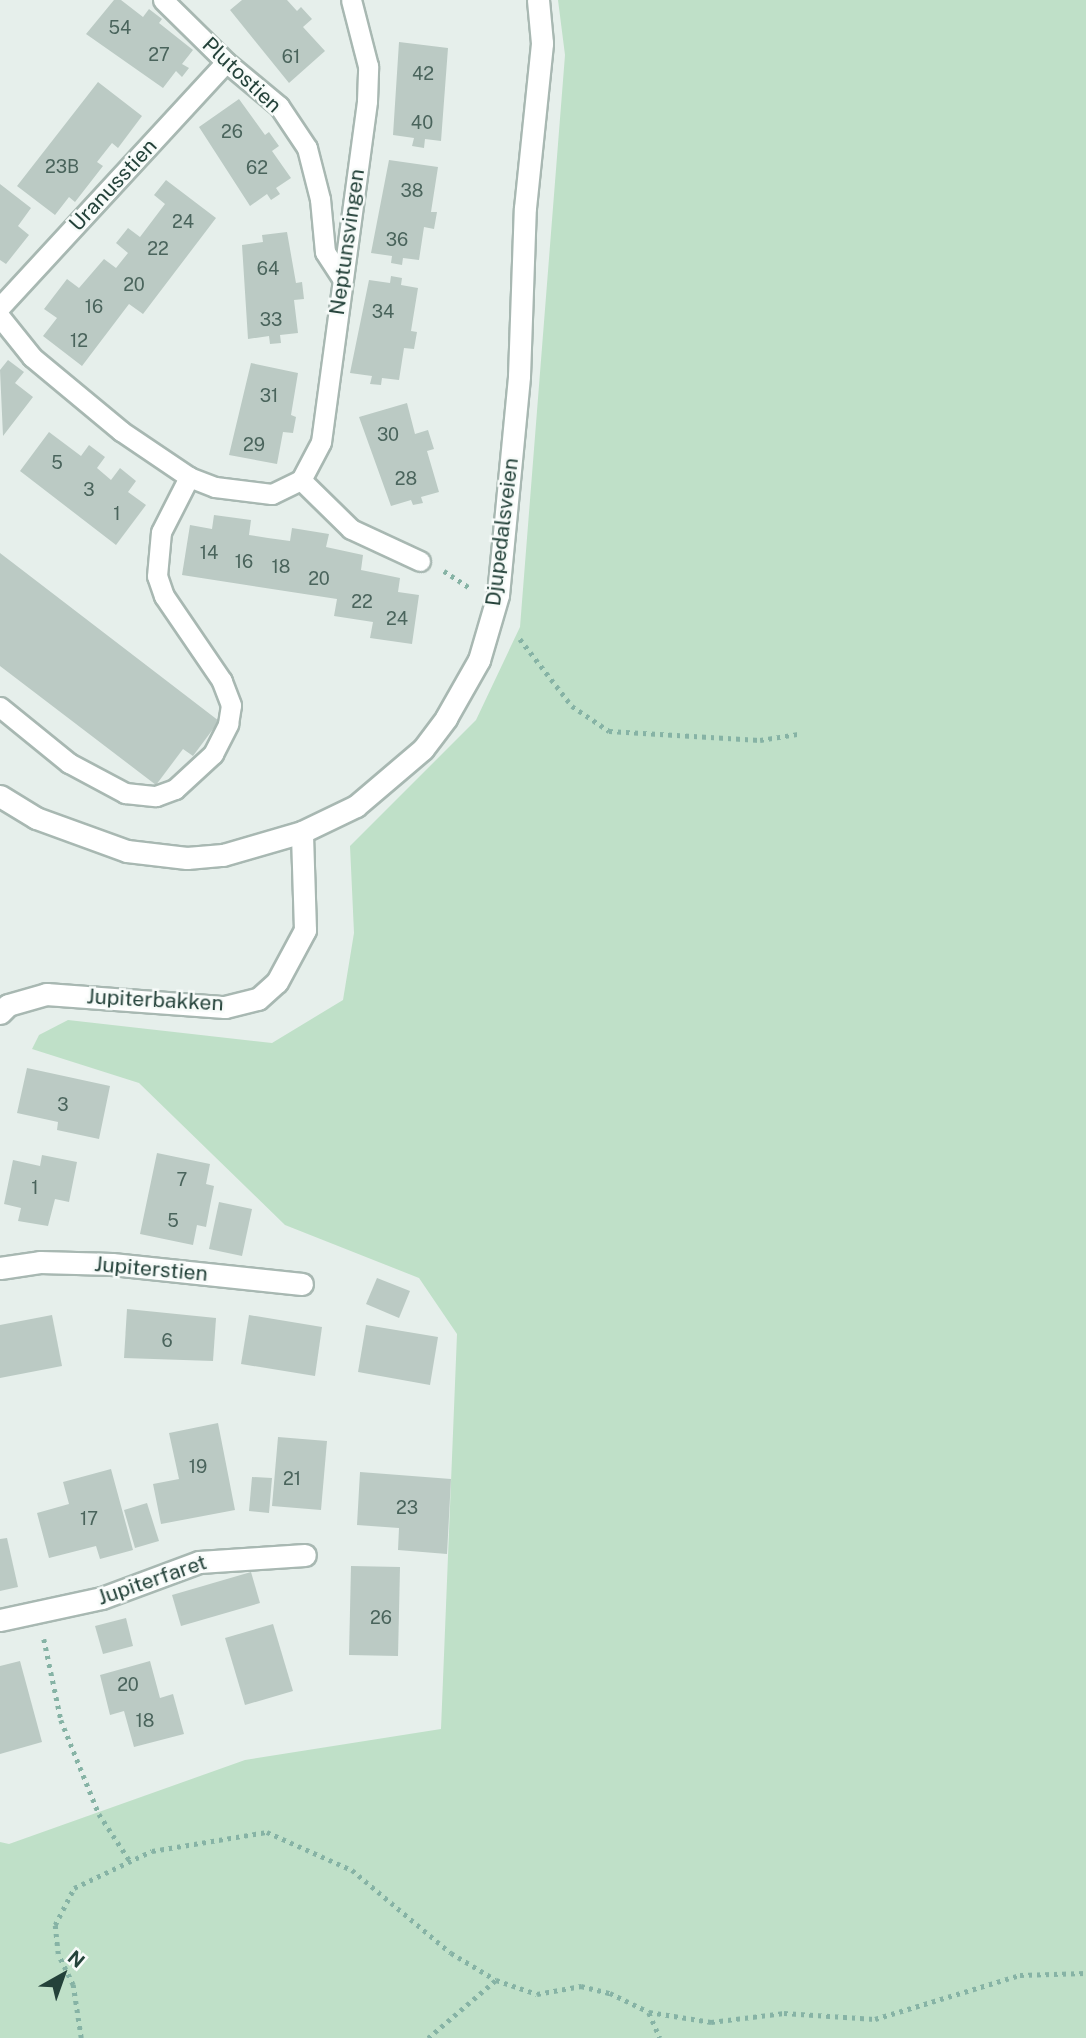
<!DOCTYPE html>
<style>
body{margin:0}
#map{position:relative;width:1086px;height:2038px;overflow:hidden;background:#e6efeb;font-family:"Public Sans",sans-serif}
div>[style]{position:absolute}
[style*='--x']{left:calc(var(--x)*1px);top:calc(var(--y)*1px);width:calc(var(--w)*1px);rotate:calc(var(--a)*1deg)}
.green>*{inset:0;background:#bfe0c8}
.building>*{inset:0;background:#bbcac4}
.path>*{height:4.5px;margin-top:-2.25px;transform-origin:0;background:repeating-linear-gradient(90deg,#86b3a5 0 3.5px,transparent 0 8.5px)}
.roads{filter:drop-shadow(2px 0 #a8b8b2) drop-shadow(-2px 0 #a8b8b2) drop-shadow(0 2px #a8b8b2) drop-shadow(0 -2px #a8b8b2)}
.lane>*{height:19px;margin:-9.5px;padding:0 9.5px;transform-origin:9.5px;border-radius:9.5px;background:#fff}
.street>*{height:21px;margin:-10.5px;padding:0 10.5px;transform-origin:10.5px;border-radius:10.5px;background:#fff}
.secondary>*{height:21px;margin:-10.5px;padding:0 10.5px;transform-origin:10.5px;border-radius:10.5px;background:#fff}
span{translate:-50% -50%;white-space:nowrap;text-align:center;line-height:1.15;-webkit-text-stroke:5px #f7fbf9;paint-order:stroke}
.number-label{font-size:18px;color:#4a645c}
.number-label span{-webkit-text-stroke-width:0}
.street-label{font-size:21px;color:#24423a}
.north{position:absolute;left:28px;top:1940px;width:70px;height:70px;-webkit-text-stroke:5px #f7fbf9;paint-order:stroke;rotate:40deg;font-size:19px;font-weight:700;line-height:28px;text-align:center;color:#24423a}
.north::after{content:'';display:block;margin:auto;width:24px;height:32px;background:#24423a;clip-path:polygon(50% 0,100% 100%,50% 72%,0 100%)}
</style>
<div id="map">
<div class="green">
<div style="clip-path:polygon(558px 0,1086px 0,1086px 2038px,0 2038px,0 1842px,9px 1844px,245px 1760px,441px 1729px,457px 1334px,419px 1278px,285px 1225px,139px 1083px,32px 1049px,39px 1035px,68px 1020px,272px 1043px,343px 1000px,354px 933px,350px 846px,476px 720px,520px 627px,565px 55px)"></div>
</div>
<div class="building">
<div style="clip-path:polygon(114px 0,121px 0,143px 17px,149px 9px,162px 19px,159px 23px,193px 50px,182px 64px,189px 68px,182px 77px,176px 71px,163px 88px,86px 34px)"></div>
<div style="clip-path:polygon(242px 0,287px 0,297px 11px,301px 7px,312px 19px,303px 27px,325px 51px,289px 83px,230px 10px)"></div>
<div style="clip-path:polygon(399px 42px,448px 48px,441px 141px,425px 139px,424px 148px,412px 146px,414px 138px,393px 135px)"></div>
<div style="clip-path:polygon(98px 82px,142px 116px,118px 148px,112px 143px,97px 162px,103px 166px,75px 202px,69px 197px,55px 215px,17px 186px)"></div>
<div style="clip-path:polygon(239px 99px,265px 135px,269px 132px,279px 146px,272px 151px,291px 178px,276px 188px,280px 194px,271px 200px,267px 194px,250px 206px,199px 127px)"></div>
<div style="clip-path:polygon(389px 160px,438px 167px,431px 212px,437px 212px,434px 229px,424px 227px,419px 260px,403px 258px,402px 265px,391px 263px,392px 256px,371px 253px)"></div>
<div style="clip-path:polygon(166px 180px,216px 218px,143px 314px,129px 304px,82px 366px,43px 336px,57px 318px,44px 309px,67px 279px,79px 288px,104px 259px,116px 268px,128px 253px,116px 243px,128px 228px,140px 237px,165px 204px,154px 195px)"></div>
<div style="clip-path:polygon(0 184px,31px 208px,18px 226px,29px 235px,6px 264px,0 260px)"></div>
<div style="clip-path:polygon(287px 232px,296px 283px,302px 282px,304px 299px,294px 300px,298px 333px,280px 335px,281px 343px,270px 344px,269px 336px,248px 339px,242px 245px,263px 242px,262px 235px)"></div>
<div style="clip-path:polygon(391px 276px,402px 278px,401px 285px,418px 288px,411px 331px,417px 332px,414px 349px,404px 348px,399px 380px,382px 378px,381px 385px,370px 384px,372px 376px,350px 373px,369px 280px,390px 283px)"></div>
<div style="clip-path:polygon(8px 360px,24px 372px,15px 383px,33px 397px,3px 436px,0 370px)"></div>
<div style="clip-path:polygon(251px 363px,298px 373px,291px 415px,296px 417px,293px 433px,283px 432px,277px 464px,229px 455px)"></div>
<div style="clip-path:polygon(407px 403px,415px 434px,428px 430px,434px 449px,427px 451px,439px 492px,421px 497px,423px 503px,413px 505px,411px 500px,391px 506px,359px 417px)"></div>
<div style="clip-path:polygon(49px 432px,81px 456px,89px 445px,105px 457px,97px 468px,111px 480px,120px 468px,136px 481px,128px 492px,146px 505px,116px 545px,20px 471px)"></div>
<div style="clip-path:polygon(214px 515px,251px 520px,249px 535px,268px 538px,290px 541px,292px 528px,329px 534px,326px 547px,363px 555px,361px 570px,400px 578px,398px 592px,419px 595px,412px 644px,370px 638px,373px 622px,334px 616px,337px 599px,182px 575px,190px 525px,212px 529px)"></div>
<div style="clip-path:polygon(0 553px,219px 721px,193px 756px,183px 749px,156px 785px,0 666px)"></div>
<div style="clip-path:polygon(27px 1068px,110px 1086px,99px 1139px,57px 1130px,58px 1122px,17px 1113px)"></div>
<div style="clip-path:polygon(157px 1153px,210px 1164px,206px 1184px,214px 1186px,210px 1206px,206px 1227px,197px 1225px,193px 1245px,140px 1234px)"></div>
<div style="clip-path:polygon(42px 1155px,77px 1162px,69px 1202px,55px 1199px,48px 1226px,18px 1221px,21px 1208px,4px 1204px,13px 1160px,40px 1166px)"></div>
<div style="clip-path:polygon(219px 1202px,252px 1209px,242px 1256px,209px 1249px)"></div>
<div style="clip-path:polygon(377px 1278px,410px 1291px,399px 1318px,366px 1304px)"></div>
<div style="clip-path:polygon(127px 1309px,216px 1318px,213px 1361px,124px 1358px)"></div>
<div style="clip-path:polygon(52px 1315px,62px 1366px,0 1378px,0 1325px)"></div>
<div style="clip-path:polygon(249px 1315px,322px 1327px,315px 1376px,241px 1364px)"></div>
<div style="clip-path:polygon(366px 1325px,438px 1337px,430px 1385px,358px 1372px)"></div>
<div style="clip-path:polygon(218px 1423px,235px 1510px,161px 1524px,153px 1484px,179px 1479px,169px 1433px)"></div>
<div style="clip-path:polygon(278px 1437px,327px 1441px,321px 1510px,272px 1506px)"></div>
<div style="clip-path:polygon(111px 1469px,133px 1550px,100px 1559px,96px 1546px,49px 1558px,37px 1513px,69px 1504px,63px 1482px)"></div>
<div style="clip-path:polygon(360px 1472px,451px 1479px,447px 1554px,398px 1550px,399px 1528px,357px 1525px)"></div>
<div style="clip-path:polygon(252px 1477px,272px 1478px,269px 1513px,249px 1511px)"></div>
<div style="clip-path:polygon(147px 1503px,159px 1541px,135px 1548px,124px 1510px)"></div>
<div style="clip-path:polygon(7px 1538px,18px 1587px,0 1591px,0 1539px)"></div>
<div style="clip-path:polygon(351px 1566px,400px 1567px,398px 1656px,349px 1655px)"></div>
<div style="clip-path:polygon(251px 1572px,260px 1603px,181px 1626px,172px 1595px)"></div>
<div style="clip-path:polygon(126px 1618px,133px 1646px,103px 1654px,95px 1626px)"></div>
<div style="clip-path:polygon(273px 1624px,293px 1691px,245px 1705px,225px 1638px)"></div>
<div style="clip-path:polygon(20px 1661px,42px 1742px,0 1754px,0 1666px)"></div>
<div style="clip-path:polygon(150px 1661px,160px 1698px,173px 1694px,184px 1734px,134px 1747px,124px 1711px,110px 1715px,100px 1675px)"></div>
</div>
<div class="path">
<div style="--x:444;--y:571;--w:30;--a:33"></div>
<div style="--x:520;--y:639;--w:85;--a:52.2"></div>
<div style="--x:572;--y:706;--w:45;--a:34"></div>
<div style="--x:609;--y:731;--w:151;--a:3.4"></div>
<div style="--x:760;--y:740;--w:39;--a:-9"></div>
<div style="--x:44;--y:1639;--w:83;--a:78.1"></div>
<div style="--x:61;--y:1720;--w:101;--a:68"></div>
<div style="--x:99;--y:1814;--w:56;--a:56.6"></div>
<div style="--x:649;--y:2013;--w:27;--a:66"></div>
<div style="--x:81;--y:2038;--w:54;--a:-98.6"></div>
<div style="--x:73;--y:1985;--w:34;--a:-116"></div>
<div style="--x:58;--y:1954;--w:29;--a:-96"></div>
<div style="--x:55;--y:1925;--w:42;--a:-62.8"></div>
<div style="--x:74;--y:1888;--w:86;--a:-25.4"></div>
<div style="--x:152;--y:1851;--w:117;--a:-9.4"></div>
<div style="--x:267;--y:1832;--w:93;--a:24.1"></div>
<div style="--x:352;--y:1870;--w:129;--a:40"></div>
<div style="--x:451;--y:1953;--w:52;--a:31"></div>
<div style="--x:496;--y:1980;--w:43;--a:18.9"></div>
<div style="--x:537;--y:1994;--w:45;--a:-10.3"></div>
<div style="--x:581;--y:1986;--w:30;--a:14"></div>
<div style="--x:610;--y:1993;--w:43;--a:26"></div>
<div style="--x:649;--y:2012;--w:63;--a:9.2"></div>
<div style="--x:711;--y:2022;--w:74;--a:-7"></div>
<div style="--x:784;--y:2013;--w:91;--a:3.8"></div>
<div style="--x:875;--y:2019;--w:152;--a:-16.9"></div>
<div style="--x:1020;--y:1975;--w:66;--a:-1.7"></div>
<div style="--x:428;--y:2038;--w:89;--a:-40.5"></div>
</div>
<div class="roads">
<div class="lane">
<div style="--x:163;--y:0;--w:88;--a:44.5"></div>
<div style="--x:226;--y:62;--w:69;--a:39.7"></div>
<div style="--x:279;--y:106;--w:50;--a:56.3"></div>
<div style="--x:307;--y:148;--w:53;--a:75.7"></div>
<div style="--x:320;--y:199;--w:53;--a:84.6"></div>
<div style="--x:325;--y:252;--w:30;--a:57"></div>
<div style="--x:0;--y:307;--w:333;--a:-47.3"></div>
<div style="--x:0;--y:317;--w:51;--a:51.3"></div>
<div style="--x:32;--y:357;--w:116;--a:39.7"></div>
<div style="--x:121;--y:431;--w:82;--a:34.1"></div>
<div style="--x:189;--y:477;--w:28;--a:21"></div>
<div style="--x:215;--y:487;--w:57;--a:7"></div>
<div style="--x:272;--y:494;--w:32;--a:-26"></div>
<div style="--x:301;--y:480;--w:43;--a:-62.2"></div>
<div style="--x:321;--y:442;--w:344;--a:-82.3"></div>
<div style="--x:367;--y:101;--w:35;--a:-88"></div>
<div style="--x:368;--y:66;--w:68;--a:-104.4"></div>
<div style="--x:301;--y:480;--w:70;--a:44.4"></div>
<div style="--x:351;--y:529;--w:76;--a:24.9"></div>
<div style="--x:0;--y:707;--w:89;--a:39.1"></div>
<div style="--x:69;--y:763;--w:64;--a:28.2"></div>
<div style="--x:125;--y:793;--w:31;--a:6"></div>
<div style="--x:156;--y:796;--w:20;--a:-20"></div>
<div style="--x:175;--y:789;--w:52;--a:-42.6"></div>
<div style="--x:213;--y:754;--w:34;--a:-63"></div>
<div style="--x:228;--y:724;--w:19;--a:-81"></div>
<div style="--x:231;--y:705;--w:26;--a:-111"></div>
<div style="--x:222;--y:681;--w:103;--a:-124.3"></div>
<div style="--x:164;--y:596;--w:21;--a:-109"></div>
<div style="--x:157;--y:576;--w:44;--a:-84.8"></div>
<div style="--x:161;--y:532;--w:62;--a:-63"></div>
</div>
<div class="street">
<div style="--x:0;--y:1013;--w:11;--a:-45"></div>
<div style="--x:8;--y:1005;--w:40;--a:-16"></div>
<div style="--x:46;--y:994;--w:179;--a:4.2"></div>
<div style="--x:225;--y:1007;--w:34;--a:-14"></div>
<div style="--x:258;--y:999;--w:25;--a:-42"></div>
<div style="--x:277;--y:982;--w:59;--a:-61.7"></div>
<div style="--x:305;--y:930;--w:98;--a:-91.8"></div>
<div style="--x:0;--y:1268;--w:40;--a:-8.5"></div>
<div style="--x:40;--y:1262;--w:72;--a:1.6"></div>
<div style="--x:112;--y:1264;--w:191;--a:6"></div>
<div style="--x:0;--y:1620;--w:104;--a:-12.2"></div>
<div style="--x:102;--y:1598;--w:103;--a:-20.4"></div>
<div style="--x:199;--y:1562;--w:106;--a:-3.8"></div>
</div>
<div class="secondary">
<div style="--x:0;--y:796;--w:42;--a:31.4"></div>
<div style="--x:36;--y:818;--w:97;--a:19.9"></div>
<div style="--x:127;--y:851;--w:60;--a:6.7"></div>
<div style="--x:187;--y:858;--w:36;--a:-5"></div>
<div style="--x:223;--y:855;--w:82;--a:-16.2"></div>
<div style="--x:302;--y:832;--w:60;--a:-25.7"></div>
<div style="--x:356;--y:806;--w:88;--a:-40.4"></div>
<div style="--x:423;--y:749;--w:39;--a:-53"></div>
<div style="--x:446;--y:718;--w:67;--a:-60.4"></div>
<div style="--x:479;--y:660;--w:68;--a:-73.7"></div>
<div style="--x:498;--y:595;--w:220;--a:-84.5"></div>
<div style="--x:519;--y:376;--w:168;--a:-88"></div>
<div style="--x:525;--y:208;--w:166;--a:-84.1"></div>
<div style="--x:542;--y:43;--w:43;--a:-95.3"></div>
</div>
</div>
<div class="number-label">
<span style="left:120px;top:28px">54</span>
<span style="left:159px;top:55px">27</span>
<span style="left:291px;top:57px">61</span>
<span style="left:423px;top:74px">42</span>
<span style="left:422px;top:123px">40</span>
<span style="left:232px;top:132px">26</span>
<span style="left:62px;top:167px">23B</span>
<span style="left:257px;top:168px">62</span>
<span style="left:412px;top:191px">38</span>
<span style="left:183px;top:222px">24</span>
<span style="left:397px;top:240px">36</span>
<span style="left:158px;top:249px">22</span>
<span style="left:268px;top:269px">64</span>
<span style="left:134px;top:285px">20</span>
<span style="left:94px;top:307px">16</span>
<span style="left:383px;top:312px">34</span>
<span style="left:271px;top:320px">33</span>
<span style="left:79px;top:341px">12</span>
<span style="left:269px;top:396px">31</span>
<span style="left:388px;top:435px">30</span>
<span style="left:254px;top:445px">29</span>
<span style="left:57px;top:463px">5</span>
<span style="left:406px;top:479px">28</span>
<span style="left:89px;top:490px">3</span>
<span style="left:117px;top:514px">1</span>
<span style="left:209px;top:553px">14</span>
<span style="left:244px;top:562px">16</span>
<span style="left:281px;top:567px">18</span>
<span style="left:319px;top:579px">20</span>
<span style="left:362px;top:602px">22</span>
<span style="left:397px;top:619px">24</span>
<span style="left:63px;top:1105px">3</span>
<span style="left:182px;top:1180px">7</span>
<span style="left:35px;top:1188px">1</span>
<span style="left:173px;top:1221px">5</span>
<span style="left:167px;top:1341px">6</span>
<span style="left:198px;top:1467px">19</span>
<span style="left:292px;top:1479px">21</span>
<span style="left:407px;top:1508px">23</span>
<span style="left:89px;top:1519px">17</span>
<span style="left:381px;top:1618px">26</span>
<span style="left:128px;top:1685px">20</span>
<span style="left:145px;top:1721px">18</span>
</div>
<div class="street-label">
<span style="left:242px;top:75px;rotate:43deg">Plutostien</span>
<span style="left:113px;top:185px;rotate:-47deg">Uranusstien</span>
<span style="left:347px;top:242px;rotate:-82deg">Neptunsvingen</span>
<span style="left:502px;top:532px;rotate:-83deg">Djupedalsveien</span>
<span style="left:155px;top:1000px;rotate:3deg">Jupiterbakken</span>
<span style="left:151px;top:1269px;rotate:5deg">Jupiterstien</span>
<span style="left:152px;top:1580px;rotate:-19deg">Jupiterfaret</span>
</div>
<div class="north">N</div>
</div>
